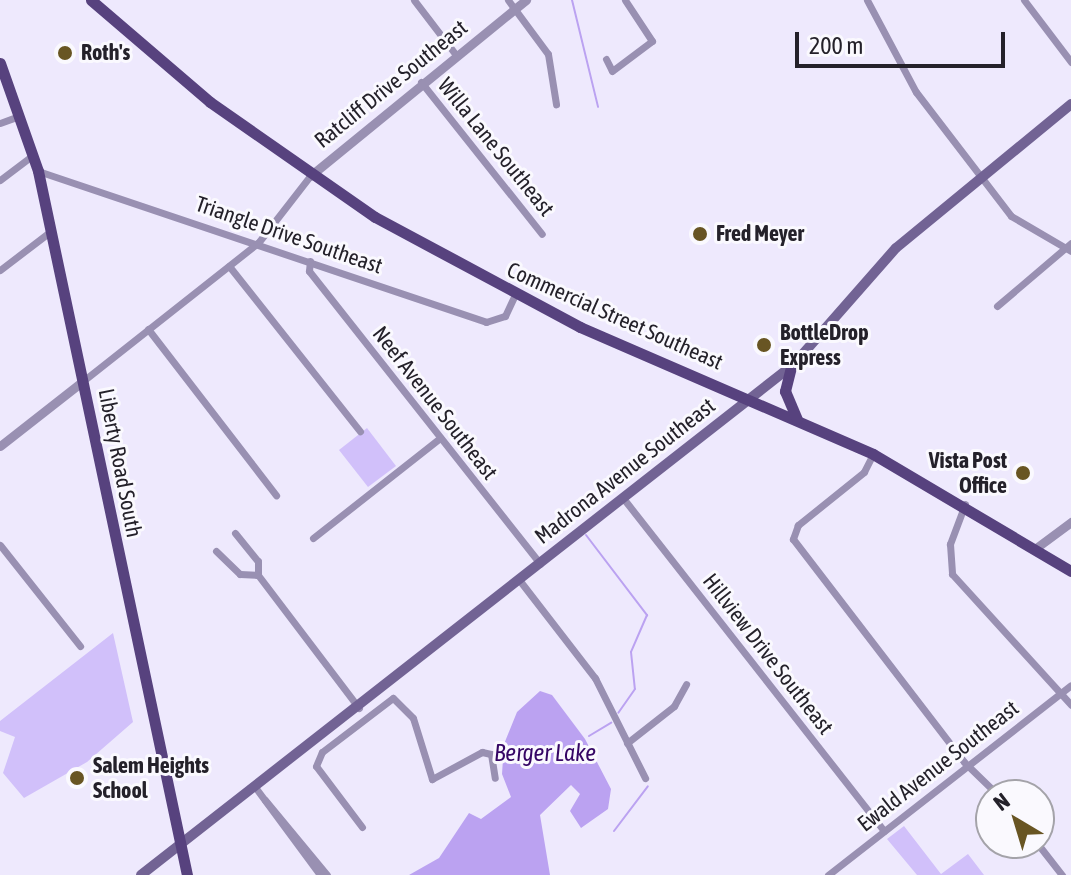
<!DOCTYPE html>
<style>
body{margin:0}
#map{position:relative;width:1071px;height:875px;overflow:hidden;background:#eee9fd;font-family:"Asap Condensed",sans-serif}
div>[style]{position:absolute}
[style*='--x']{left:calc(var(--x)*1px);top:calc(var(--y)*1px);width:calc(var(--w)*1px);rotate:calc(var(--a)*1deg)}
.green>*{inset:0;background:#d1c0fa}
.water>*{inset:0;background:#bba2f1}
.stream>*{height:2px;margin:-1px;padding:0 1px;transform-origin:1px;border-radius:1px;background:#bba2f1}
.minor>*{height:7px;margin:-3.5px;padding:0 3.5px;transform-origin:3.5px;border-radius:3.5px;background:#9990b2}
.tertiary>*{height:9px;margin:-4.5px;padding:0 4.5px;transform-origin:4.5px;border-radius:4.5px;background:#9990b2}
.secondary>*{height:10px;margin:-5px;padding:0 5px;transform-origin:5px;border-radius:5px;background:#726394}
.primary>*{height:11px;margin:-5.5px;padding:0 5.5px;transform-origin:5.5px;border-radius:5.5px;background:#57427e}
.dots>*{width:22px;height:22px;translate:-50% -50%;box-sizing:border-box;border:4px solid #faf9fe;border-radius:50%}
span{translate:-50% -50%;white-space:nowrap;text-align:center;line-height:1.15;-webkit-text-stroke:6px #faf9fe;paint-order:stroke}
.poi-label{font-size:22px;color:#24212a;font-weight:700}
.left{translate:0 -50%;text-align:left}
.right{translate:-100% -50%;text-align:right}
.street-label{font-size:22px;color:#24212a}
.water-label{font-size:24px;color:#350565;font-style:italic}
.north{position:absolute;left:975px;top:779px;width:80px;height:80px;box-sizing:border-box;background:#faf9fe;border:2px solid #a4a3a9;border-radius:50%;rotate:322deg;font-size:22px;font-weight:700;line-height:32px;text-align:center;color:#24212a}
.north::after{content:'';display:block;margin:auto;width:28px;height:36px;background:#685523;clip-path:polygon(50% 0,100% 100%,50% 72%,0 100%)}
.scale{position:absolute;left:795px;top:32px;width:210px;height:36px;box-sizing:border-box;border:4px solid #24212a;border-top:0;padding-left:10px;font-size:24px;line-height:28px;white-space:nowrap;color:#24212a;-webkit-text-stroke:6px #faf9fe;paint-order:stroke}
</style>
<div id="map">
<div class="green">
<div style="clip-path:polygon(367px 428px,396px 466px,368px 487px,339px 450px)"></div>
<div style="clip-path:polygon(113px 633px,133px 722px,87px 762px,24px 798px,3px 773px,15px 737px,0 731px,0 721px)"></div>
<div style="clip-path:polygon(904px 826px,941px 874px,968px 854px,984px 875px,917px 875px,887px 839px)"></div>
</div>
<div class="water">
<div style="clip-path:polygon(540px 691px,552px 695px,585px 739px,611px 789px,608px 809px,581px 828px,570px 811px,580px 794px,571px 785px,540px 815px,550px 875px,409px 875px,439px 858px,469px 813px,481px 819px,511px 797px,502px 774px,504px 744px,517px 712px)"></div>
</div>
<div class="stream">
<div style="--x:572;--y:0;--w:110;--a:76.3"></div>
<div style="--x:586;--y:535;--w:101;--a:52.7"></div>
<div style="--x:647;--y:615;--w:40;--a:113.4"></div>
<div style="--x:631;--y:652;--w:37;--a:84"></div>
<div style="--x:635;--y:689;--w:29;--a:125"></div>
<div style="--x:589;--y:736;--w:26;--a:-31"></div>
<div style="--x:614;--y:831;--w:56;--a:-52.9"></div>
</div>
<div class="minor">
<div style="--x:414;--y:0;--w:69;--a:52.6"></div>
<div style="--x:508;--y:0;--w:67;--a:53.5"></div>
<div style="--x:548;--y:54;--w:51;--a:80.9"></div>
<div style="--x:867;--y:0;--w:104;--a:62"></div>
<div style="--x:916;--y:92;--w:156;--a:52.5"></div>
<div style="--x:1011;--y:216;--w:69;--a:30.3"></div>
<div style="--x:1024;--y:0;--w:78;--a:52.8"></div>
<div style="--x:606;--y:59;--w:13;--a:63"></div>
<div style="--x:612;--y:71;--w:50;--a:-36.9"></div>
<div style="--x:652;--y:41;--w:49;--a:-123.4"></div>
<div style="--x:421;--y:82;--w:194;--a:51.5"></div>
<div style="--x:0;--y:123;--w:20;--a:-20"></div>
<div style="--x:38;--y:171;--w:473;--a:18.6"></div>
<div style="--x:486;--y:322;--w:20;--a:-18"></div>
<div style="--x:505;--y:316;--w:23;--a:-65"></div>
<div style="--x:0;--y:180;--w:41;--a:-37.1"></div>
<div style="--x:310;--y:261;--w:10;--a:96"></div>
<div style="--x:309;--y:271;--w:373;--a:51.7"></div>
<div style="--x:229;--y:266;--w:211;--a:51.6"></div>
<div style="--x:0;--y:270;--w:64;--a:-37.4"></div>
<div style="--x:997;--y:306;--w:97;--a:-40.4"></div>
<div style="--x:148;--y:329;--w:210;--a:52.4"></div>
<div style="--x:83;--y:381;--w:223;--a:-38.3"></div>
<div style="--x:258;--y:243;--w:85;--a:-52.2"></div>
<div style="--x:873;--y:454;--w:20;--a:117"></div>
<div style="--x:864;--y:472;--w:85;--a:141.2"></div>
<div style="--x:798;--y:525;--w:15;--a:110"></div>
<div style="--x:793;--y:539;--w:281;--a:52.5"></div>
<div style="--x:964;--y:762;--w:47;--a:44.1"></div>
<div style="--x:623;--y:498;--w:423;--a:51.9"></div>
<div style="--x:965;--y:504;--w:43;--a:110.6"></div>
<div style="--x:950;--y:544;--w:30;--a:86"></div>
<div style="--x:952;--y:574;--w:177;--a:47.7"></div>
<div style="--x:235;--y:533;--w:36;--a:51"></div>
<div style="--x:258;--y:561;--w:14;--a:90"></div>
<div style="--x:258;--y:575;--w:167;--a:52.8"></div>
<div style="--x:313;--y:538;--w:162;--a:-38.2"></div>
<div style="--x:0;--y:545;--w:129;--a:51.6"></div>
<div style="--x:216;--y:551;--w:33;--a:44"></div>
<div style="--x:240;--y:574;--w:18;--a:3"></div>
<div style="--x:520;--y:581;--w:123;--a:52.3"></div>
<div style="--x:595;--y:678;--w:112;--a:63.4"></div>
<div style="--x:627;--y:743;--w:60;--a:-38.2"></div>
<div style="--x:674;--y:706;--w:25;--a:-61"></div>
<div style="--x:255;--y:787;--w:109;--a:53.5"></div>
<div style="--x:265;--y:800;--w:97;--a:50.4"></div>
<div style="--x:362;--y:827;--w:76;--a:-127"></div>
<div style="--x:316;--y:766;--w:15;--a:-67"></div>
<div style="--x:322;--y:752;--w:89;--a:-37.3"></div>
<div style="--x:393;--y:698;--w:28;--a:45"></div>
<div style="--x:413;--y:718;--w:64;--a:72.7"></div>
<div style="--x:432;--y:779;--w:57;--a:-28.4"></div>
<div style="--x:482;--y:752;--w:9;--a:13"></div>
<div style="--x:491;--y:754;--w:24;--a:81"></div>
<div style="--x:1037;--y:843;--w:41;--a:52"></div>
<div style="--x:828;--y:875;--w:308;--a:-38"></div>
</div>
<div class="tertiary">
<div style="--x:310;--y:176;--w:279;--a:-39.2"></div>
<div style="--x:0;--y:446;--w:105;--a:-38.1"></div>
<div style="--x:1036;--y:548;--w:44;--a:-36.6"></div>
</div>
<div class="secondary">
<div style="--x:141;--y:875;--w:829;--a:-38.04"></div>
<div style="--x:794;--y:364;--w:154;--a:-48.7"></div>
<div style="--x:896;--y:248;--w:227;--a:-39.4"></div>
</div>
<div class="primary">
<div style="--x:91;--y:0;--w:157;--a:40.6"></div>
<div style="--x:210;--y:102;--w:201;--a:34.9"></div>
<div style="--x:375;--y:217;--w:233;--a:28.2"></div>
<div style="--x:580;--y:327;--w:319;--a:23.4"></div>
<div style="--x:873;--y:454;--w:230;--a:30.6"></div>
<div style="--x:0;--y:63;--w:114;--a:70.6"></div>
<div style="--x:38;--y:171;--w:720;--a:78.05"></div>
<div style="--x:791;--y:367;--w:25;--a:104"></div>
<div style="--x:785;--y:391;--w:30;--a:67"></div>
</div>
<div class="dots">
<div style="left:65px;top:53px;background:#685523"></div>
<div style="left:700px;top:234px;background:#685523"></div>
<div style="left:764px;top:345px;background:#685523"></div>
<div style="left:1023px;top:473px;background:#685523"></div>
<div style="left:77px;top:778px;background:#685523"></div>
</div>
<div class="poi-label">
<span class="left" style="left:81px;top:53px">Roth's</span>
<span class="left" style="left:716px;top:234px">Fred Meyer</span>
<span class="left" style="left:780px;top:345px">BottleDrop<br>Express</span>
<span class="right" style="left:1007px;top:473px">Vista Post<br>Office</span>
<span class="left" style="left:93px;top:778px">Salem Heights<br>School</span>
</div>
<div class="street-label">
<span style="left:391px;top:84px;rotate:-39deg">Ratcliff Drive Southeast</span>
<span style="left:496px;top:147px;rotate:51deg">Willa Lane Southeast</span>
<span style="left:289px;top:235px;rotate:19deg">Triangle Drive Southeast</span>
<span style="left:615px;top:316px;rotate:24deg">Commercial Street Southeast</span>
<span style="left:435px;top:403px;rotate:52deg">Neef Avenue Southeast</span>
<span style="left:120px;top:463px;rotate:79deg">Liberty Road South</span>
<span style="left:625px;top:471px;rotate:-38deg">Madrona Avenue Southeast</span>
<span style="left:768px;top:654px;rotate:52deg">Hillview Drive Southeast</span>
<span style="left:938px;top:766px;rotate:-38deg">Ewald Avenue Southeast</span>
</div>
<div class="water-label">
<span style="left:545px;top:753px">Berger Lake</span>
</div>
<div class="north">N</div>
<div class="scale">200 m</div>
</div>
